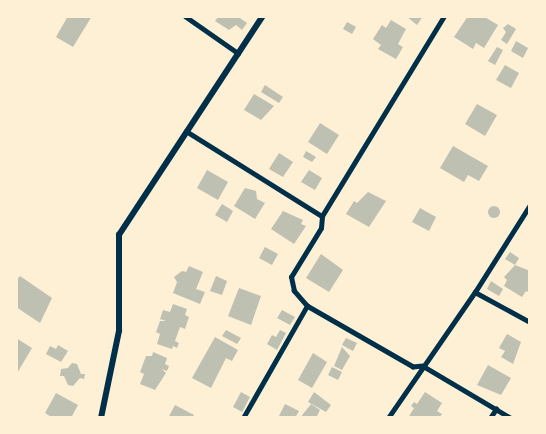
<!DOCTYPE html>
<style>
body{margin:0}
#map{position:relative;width:546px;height:434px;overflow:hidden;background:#fdf0d5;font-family:"Fira Sans Condensed",sans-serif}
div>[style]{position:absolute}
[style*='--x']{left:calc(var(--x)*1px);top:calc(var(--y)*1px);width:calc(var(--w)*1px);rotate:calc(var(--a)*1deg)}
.building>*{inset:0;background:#bec0b2}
.round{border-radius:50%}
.minor>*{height:4.5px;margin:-2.25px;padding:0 2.25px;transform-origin:2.25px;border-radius:2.25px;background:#003049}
.tertiary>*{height:5.5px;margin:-2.75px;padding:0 2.75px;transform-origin:2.75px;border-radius:2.75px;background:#003049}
span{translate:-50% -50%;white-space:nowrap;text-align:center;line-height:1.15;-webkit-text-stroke:5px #fdf0d5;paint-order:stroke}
.frame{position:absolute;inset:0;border:18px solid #fdf0d5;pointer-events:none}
</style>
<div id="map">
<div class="building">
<div style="clip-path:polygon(68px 16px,92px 16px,73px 47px,56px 37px)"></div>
<div style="clip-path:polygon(219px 16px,237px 16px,247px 23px,242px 30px,236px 25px,229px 30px,215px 21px)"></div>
<div style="clip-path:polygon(406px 16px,423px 16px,417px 25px)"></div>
<div style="clip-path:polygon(468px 16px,483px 16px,498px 25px,484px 48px,476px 43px,473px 49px,454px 37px)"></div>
<div style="clip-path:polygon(391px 20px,406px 29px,398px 44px,403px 47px,396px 59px,378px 49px,381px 45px,373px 39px,382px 25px,386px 28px)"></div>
<div style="clip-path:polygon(347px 22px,356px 27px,352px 34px,343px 29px)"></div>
<div style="clip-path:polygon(508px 24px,516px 29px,507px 44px,501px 40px,506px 32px,503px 28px)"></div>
<div style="clip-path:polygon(516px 41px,528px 48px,523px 58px,511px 51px)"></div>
<div style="clip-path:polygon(497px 47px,503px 50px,495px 65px,488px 61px)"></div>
<div style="clip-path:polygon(505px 65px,519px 73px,511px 88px,496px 80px)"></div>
<div style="clip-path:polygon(265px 85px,283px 97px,279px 103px,261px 92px)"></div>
<div style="clip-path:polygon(254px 94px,274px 106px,261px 120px,244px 110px)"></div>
<div style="clip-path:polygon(477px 104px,497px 115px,485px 136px,465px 124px)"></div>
<div style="clip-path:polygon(320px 123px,339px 135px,327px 154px,308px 142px)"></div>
<div style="clip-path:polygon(453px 146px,488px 166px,479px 181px,468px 175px,464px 182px,440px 168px)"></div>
<div style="clip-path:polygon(306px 151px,316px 157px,312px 162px,303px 157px)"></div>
<div style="clip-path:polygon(279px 153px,293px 162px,283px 177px,269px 169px)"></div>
<div style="clip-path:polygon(207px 170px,228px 182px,218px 200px,197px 188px)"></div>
<div style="clip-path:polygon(309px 170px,322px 178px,315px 190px,301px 182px)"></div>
<div style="clip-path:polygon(245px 188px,256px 191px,257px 199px,265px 203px,255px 219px,234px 206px)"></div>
<div style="clip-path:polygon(368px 192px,386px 201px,369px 227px,346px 214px,354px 201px,357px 203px)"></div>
<div style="clip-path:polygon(222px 204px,233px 211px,227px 222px,215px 215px)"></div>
<div class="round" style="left:488px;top:206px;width:12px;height:12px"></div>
<div style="clip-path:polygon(420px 208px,436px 217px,429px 231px,412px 222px)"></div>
<div style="clip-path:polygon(283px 211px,303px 220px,301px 224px,306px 226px,294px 244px,271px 229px)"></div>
<div style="clip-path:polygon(265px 247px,278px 254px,272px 265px,259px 258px)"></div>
<div style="clip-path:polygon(510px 252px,519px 258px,515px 265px,505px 259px)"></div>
<div style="clip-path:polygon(321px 254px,343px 270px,329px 292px,306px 278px)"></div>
<div style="clip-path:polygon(515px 265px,530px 271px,530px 293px,526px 291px,522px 297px,504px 286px,507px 280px,504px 277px)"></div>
<div style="clip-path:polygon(189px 266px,203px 272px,196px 289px,205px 292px,200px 304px,173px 293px,177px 282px,174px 277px,182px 271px,186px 272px)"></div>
<div style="clip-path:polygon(20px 276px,52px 298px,40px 323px,16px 307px,16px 281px)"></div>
<div style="clip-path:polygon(216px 276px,227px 281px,222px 295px,210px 291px)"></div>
<div style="clip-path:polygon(491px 281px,503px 289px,499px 296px,487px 289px)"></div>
<div style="clip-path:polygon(239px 288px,261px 296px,251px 325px,228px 316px)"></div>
<div style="clip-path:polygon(173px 304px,187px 309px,185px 315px,189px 317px,185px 329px,180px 327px,175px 341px,179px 343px,177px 348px,173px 346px,172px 349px,157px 344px,160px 334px,156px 332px,160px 321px,166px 321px,160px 319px,163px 310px,170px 312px)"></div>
<div style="clip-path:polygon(282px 310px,295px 317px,290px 325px,277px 318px)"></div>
<div style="clip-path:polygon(226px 330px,241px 338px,237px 344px,222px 336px)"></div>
<div style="clip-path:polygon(280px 330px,286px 333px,277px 350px,267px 344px,272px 335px,276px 337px)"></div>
<div style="clip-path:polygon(507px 334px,521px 342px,513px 364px,501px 357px,505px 351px,499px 348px)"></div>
<div style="clip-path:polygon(215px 337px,238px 350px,232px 361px,226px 358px,211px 388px,192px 378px)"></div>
<div style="clip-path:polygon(16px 338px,32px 348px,16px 375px)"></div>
<div style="clip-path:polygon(346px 338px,357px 343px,353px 351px,342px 345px)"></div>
<div style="clip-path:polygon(58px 345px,68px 351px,61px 362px,46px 354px,50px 346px,56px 349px)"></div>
<div style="clip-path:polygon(342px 347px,350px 356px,342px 370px,334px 366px)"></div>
<div style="clip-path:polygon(153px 352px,167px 358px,165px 364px,169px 366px,167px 371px,162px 369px,166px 373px,155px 390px,140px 384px,144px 374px,140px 372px,146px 356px,152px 356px)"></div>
<div style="clip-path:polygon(313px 353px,327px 362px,312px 388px,298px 380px)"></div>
<div style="clip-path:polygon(72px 363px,77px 364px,81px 374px,85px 374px,84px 379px,80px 378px,73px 386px,68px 385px,64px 376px,60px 376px,61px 369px,68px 368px)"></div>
<div style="clip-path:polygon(488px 365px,511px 378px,501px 395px,477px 385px)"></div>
<div style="clip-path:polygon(332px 367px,342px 372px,338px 380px,328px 375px)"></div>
<div style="clip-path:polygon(241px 392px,250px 397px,242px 412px,233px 407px)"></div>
<div style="clip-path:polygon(314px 392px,331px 405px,326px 412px,308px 402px)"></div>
<div style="clip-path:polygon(425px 392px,442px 403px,437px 411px,442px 414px,439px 418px,408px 418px,414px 408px,411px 406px,414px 402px,417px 404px)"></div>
<div style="clip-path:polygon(56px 393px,78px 405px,71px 418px,53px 418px,45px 413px)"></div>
<div style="clip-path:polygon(285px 404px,299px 411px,295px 418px,278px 418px)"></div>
<div style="clip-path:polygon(311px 404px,320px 410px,316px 418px,300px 418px)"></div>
<div style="clip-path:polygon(175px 405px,194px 415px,192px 418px,168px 418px)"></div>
</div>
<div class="minor">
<div style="--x:185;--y:16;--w:65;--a:34.9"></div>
<div style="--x:186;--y:131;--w:160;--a:32"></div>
<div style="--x:475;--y:292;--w:63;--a:28.6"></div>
<div style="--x:423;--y:366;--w:10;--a:174"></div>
<div style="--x:413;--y:367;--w:122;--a:-150.1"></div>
<div style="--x:307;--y:306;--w:20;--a:-131"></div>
<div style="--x:294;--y:291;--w:14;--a:-102"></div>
<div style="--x:291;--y:277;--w:57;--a:-58.5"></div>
<div style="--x:321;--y:228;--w:12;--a:-85"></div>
<div style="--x:322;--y:216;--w:234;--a:-58.6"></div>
<div style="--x:423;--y:366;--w:102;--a:30.6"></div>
<div style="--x:243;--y:418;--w:129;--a:-60.3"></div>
<div style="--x:388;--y:418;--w:153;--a:-55.4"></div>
<div style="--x:475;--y:292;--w:103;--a:-57.7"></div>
<div style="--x:490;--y:418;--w:11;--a:-56"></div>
</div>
<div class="tertiary">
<div style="--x:101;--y:418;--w:89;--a:-78.3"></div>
<div style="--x:119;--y:331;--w:96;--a:-90"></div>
<div style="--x:119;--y:235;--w:262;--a:-56.7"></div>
</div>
<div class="frame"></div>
</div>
